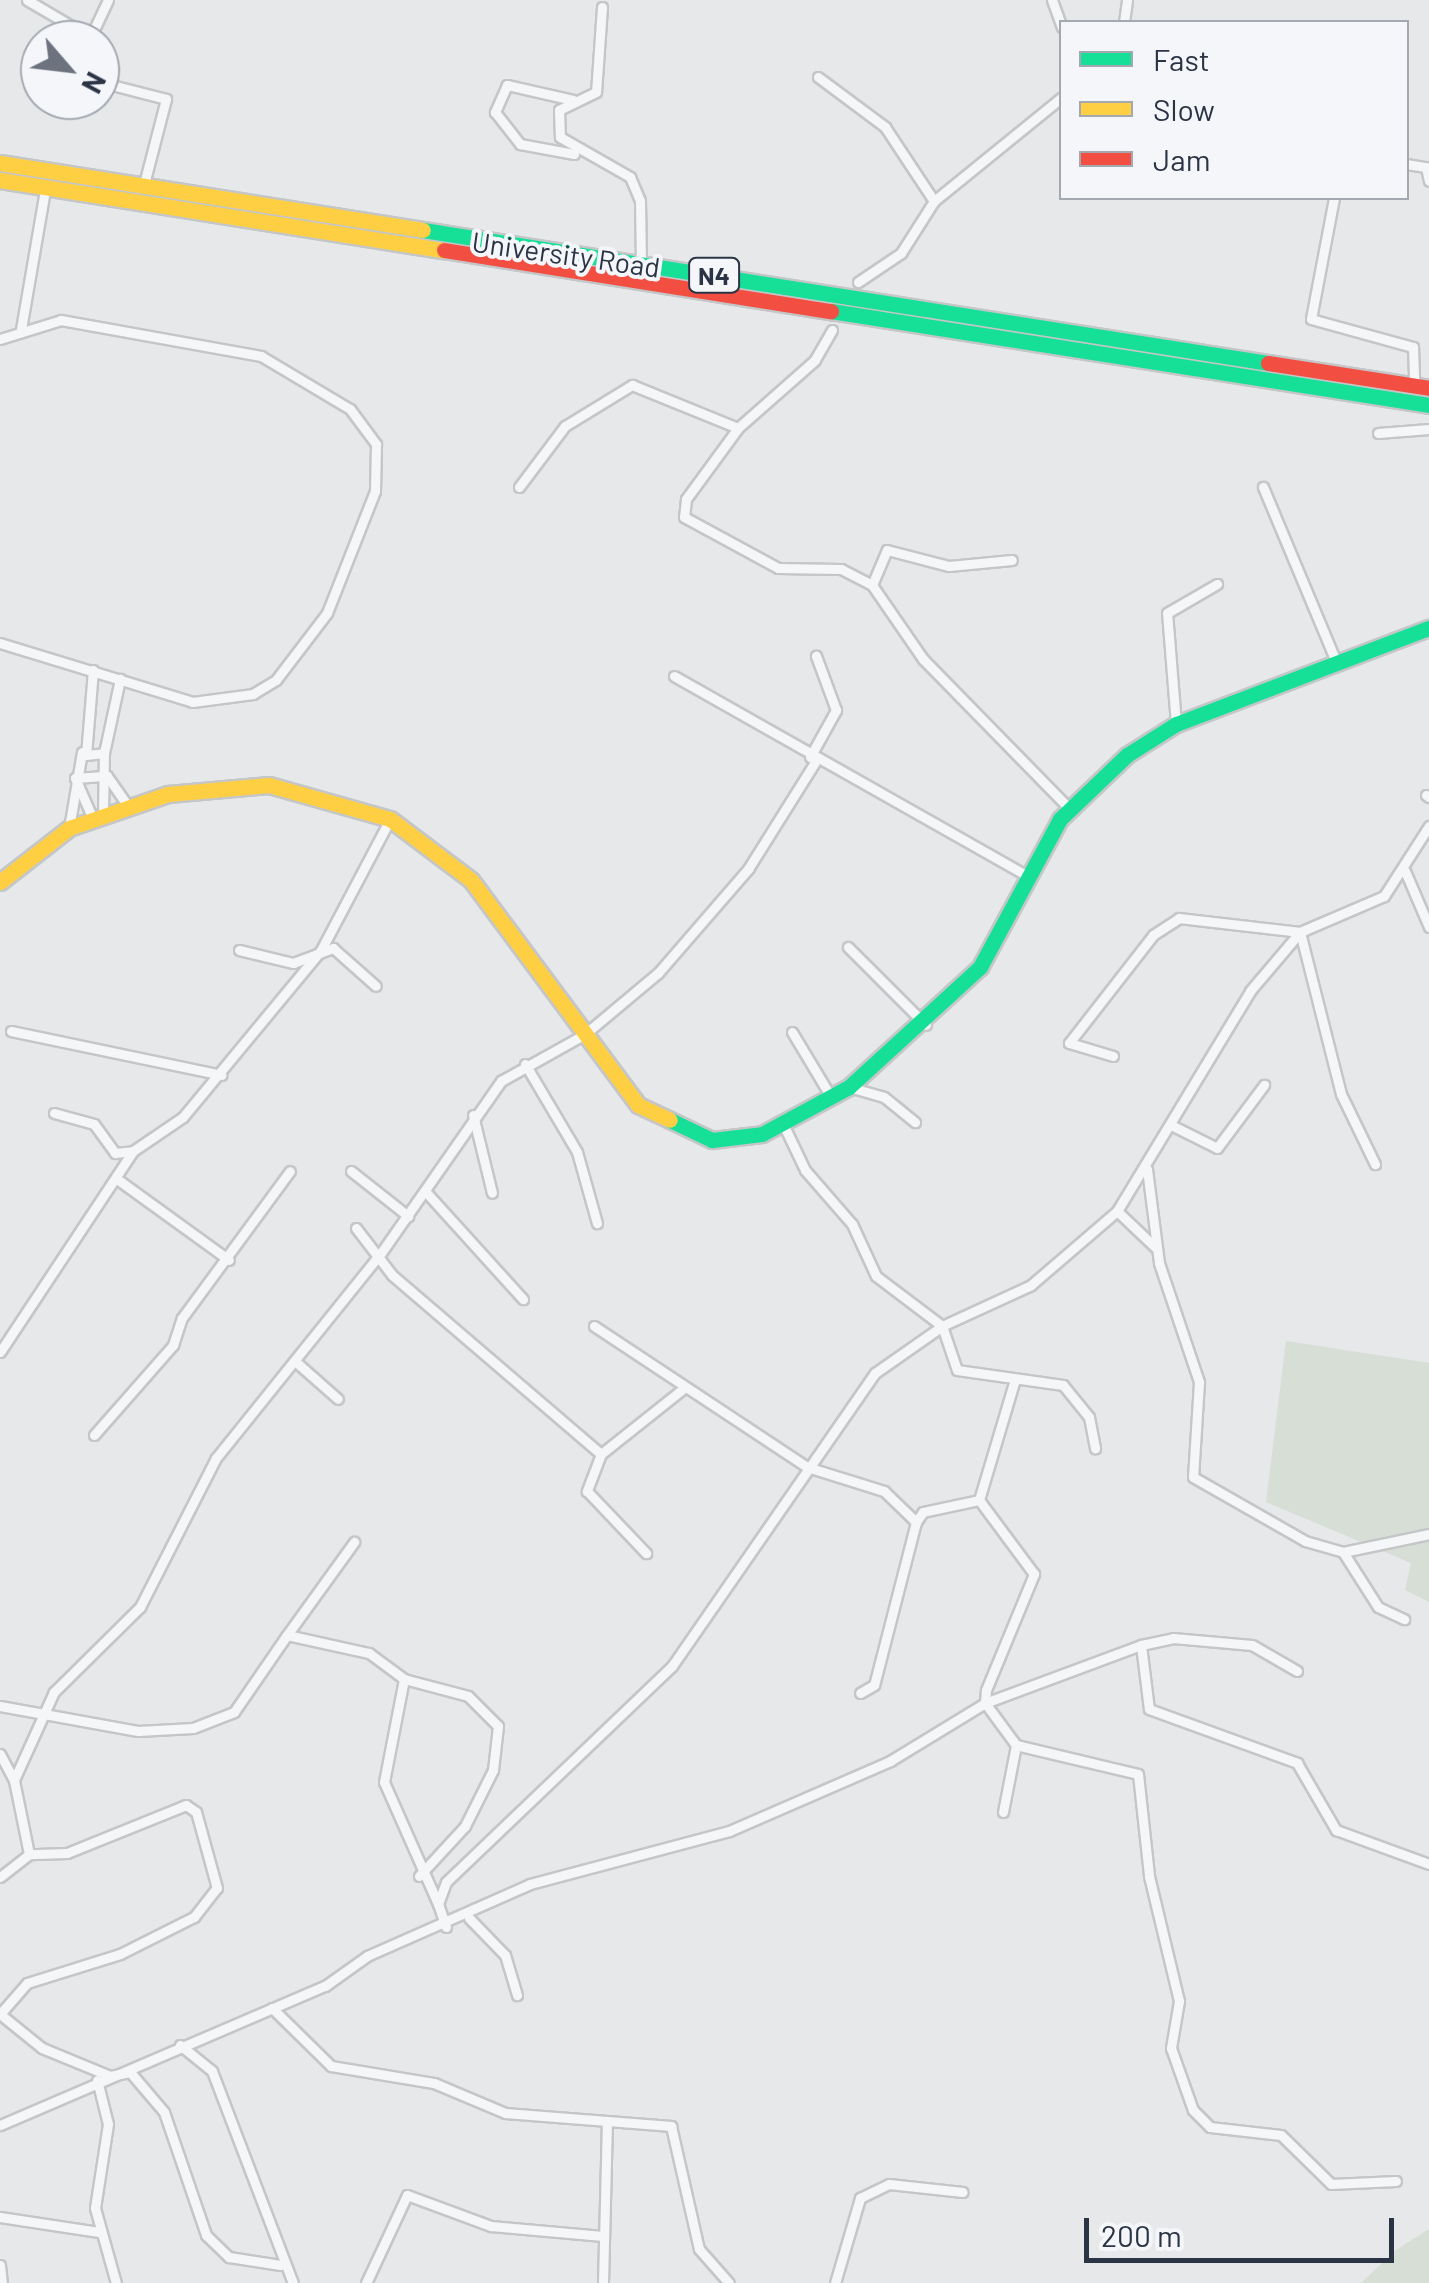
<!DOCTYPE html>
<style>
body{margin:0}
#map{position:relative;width:1429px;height:2283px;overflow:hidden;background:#e6e8ea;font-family:Barlow,sans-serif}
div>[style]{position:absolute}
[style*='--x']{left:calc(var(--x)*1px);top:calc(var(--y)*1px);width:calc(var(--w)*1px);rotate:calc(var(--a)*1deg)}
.green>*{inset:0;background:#d6ded6}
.roads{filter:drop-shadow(2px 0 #c4c6c8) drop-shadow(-2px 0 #c4c6c8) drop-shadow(0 2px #c4c6c8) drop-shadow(0 -2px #c4c6c8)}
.street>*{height:9px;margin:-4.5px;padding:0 4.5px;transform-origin:4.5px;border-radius:4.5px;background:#f5f6f7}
.fast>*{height:15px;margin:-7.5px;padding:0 7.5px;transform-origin:7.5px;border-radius:7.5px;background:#16e098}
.slow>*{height:15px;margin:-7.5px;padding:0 7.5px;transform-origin:7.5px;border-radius:7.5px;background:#ffcf43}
.jam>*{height:15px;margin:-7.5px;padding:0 7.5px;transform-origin:7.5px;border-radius:7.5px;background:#f24e42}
span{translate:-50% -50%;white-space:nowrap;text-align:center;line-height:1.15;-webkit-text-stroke:8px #f4f6f9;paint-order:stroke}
.shield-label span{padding:2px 8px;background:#f4f6f9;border:2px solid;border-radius:8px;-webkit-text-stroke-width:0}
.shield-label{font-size:25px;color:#2b3445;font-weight:700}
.street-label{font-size:28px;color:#2b3445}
.legend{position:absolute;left:1059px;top:20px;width:350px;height:180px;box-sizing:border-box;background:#f4f6f9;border:2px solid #a4a8b1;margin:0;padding:12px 18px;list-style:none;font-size:30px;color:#2b3445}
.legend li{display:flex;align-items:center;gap:20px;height:50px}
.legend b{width:50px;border:2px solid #a4a8b1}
.north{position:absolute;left:20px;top:20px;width:100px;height:100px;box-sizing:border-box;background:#f4f6f9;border:2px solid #a4a8b1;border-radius:50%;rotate:118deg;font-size:28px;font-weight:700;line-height:40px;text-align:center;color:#2b3445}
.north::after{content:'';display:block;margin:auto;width:35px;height:45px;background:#6c737f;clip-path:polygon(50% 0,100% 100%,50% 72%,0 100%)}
.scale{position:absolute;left:1084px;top:2218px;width:310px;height:45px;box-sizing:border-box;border:5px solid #2b3445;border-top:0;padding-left:12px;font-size:30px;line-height:35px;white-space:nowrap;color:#2b3445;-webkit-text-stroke:8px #f4f6f9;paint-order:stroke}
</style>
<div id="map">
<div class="green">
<div style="clip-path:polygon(1286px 1341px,1429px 1363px,1429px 1602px,1405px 1590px,1411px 1563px,1266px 1502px)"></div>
<div style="clip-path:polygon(1429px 2229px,1429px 2283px,1361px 2283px,1396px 2250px)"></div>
</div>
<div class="roads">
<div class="street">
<div style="--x:27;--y:0;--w:73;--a:30.4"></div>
<div style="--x:1052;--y:0;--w:29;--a:70"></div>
<div style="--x:602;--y:7;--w:85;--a:94"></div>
<div style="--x:596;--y:92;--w:41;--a:154.1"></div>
<div style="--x:559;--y:110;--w:27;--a:88"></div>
<div style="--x:560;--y:137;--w:81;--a:29.7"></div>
<div style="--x:630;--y:177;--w:26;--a:67"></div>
<div style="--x:640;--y:201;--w:63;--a:89.1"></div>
<div style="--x:1124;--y:22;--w:22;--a:-82"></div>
<div style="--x:90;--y:38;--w:42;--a:-64.7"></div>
<div style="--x:818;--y:77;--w:84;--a:36.7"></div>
<div style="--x:885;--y:127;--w:89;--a:56.5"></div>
<div style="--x:934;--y:201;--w:165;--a:-39.1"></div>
<div style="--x:100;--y:82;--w:68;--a:14.4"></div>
<div style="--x:166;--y:99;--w:92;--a:104.5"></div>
<div style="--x:573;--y:100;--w:68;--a:-167.2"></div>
<div style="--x:507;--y:85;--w:30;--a:114"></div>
<div style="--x:495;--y:112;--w:41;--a:52"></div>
<div style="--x:520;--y:144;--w:55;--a:10.5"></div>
<div style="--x:1406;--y:164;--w:20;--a:9"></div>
<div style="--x:1426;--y:167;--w:14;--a:78"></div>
<div style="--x:1334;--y:198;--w:123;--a:100.8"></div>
<div style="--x:1311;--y:319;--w:106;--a:15.4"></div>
<div style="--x:1413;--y:347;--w:38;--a:88"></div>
<div style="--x:858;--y:282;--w:52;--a:-34"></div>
<div style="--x:901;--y:253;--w:62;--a:-57.6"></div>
<div style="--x:21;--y:329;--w:141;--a:-80.2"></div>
<div style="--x:832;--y:330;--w:34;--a:120"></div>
<div style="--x:815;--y:360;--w:103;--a:138.6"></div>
<div style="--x:738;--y:428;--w:88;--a:126.2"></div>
<div style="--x:686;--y:499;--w:18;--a:96"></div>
<div style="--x:684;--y:517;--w:107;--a:28.5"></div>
<div style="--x:778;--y:568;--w:63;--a:0.9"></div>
<div style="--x:841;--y:569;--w:35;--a:27"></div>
<div style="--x:872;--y:585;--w:90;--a:55.4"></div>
<div style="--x:923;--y:659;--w:210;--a:45.6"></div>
<div style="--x:0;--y:339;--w:64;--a:-17.3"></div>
<div style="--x:61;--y:320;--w:203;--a:10.2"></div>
<div style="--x:261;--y:356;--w:104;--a:30.8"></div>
<div style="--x:350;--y:409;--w:44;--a:53.4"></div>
<div style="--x:376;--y:444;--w:47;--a:91.2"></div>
<div style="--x:375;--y:491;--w:131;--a:111.5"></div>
<div style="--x:327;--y:613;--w:84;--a:127.3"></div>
<div style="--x:276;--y:680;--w:27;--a:149"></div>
<div style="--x:253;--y:694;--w:61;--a:172.4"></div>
<div style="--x:193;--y:702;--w:202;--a:-163"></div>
<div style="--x:1378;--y:433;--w:51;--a:-4.5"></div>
<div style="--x:519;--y:487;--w:76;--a:-53"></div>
<div style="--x:565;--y:426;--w:79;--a:-31.5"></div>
<div style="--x:632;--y:385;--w:114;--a:22.1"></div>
<div style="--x:1263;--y:487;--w:186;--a:67.3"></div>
<div style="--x:872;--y:585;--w:38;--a:-67"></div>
<div style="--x:887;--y:550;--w:64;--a:14.5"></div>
<div style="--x:949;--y:566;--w:63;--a:-5.4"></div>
<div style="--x:93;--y:670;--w:85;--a:94.7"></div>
<div style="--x:86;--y:755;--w:18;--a:-6"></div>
<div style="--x:104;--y:753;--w:76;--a:-77.8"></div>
<div style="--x:674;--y:676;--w:407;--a:29.5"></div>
<div style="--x:1176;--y:724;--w:111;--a:-94.6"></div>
<div style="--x:1167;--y:613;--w:58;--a:-30.1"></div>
<div style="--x:810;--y:757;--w:54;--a:-61"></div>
<div style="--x:836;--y:710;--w:58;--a:-110.3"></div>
<div style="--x:107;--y:776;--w:37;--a:55"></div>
<div style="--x:75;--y:778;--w:45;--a:66.3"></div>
<div style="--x:75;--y:778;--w:32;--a:-4"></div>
<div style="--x:1426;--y:795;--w:4;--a:34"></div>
<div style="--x:103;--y:815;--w:62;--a:-89.1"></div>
<div style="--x:69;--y:828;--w:77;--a:-80.3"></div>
<div style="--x:1405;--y:871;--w:61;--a:66.8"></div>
<div style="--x:848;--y:947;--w:110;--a:45"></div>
<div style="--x:239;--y:950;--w:56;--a:13.5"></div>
<div style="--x:293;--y:963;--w:43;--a:-20.6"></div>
<div style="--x:333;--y:948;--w:57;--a:41.5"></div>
<div style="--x:11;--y:1031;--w:215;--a:11.8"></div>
<div style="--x:792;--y:1032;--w:76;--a:59"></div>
<div style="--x:1113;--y:1056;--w:46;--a:-163.5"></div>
<div style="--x:1069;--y:1043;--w:137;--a:-52.1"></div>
<div style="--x:1153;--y:935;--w:31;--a:-33"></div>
<div style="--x:1179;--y:918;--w:122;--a:6.6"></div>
<div style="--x:1300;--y:932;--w:167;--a:75.8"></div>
<div style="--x:1341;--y:1094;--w:78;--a:64.1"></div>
<div style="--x:525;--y:1064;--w:102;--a:59.4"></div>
<div style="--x:577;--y:1152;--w:74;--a:74.3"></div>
<div style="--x:849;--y:1087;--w:36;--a:16"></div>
<div style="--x:884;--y:1097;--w:40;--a:39"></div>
<div style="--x:54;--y:1113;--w:41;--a:15.4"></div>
<div style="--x:94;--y:1124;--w:36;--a:54"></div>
<div style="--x:115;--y:1153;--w:18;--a:-6"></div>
<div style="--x:473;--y:1115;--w:80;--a:76.3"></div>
<div style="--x:1171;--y:1125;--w:51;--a:26.6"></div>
<div style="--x:1217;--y:1148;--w:79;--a:-53.3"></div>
<div style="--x:785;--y:1128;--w:47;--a:64.5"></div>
<div style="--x:805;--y:1170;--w:72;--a:49"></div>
<div style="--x:852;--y:1224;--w:57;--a:65.2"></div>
<div style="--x:876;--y:1276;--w:83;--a:37.1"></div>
<div style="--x:942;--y:1326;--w:46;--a:71.2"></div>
<div style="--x:957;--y:1370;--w:107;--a:8.1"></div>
<div style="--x:1063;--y:1385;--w:41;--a:50.9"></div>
<div style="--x:1089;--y:1417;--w:32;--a:79"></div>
<div style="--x:1147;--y:1169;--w:95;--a:82.7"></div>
<div style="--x:1159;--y:1263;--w:126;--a:71.4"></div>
<div style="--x:1199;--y:1382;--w:95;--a:93.6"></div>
<div style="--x:1193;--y:1477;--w:129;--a:29.7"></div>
<div style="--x:1305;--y:1541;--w:40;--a:16"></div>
<div style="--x:1343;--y:1552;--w:65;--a:57.5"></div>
<div style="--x:1378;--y:1607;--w:29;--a:25"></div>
<div style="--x:351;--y:1171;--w:73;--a:38.3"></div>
<div style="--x:117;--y:1179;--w:138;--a:35.9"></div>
<div style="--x:425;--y:1191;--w:146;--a:47.8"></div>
<div style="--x:1117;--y:1211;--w:52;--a:43.5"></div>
<div style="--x:356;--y:1228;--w:59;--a:52.5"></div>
<div style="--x:392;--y:1275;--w:275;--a:40.6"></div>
<div style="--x:601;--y:1454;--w:106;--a:-38.5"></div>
<div style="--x:594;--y:1326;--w:255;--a:33.5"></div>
<div style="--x:807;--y:1467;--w:81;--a:17.3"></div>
<div style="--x:884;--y:1491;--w:45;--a:44.1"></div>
<div style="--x:916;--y:1522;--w:168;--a:104.4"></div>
<div style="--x:874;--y:1685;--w:16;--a:150"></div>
<div style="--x:0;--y:1352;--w:241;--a:-56.5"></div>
<div style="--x:133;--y:1151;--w:60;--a:-34.2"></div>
<div style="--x:183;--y:1117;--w:217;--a:-50.4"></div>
<div style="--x:321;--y:950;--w:148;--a:-62.2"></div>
<div style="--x:295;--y:1361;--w:57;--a:41.5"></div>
<div style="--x:94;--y:1435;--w:120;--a:-48.7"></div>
<div style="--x:173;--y:1345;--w:28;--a:-72"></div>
<div style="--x:182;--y:1318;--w:182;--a:-53.7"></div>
<div style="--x:601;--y:1454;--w:40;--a:111"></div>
<div style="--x:587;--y:1491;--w:86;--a:46.4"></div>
<div style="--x:916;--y:1522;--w:12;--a:-55"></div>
<div style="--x:923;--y:1512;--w:57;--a:-12.1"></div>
<div style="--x:1343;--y:1552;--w:88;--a:-11.8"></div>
<div style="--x:287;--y:1635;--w:115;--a:-54.2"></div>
<div style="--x:1141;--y:1645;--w:33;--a:-12"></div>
<div style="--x:1173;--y:1638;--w:79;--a:5.1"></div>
<div style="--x:1252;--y:1645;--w:52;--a:30"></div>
<div style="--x:404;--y:1679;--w:105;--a:101"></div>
<div style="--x:384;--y:1782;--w:133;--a:66.1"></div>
<div style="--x:0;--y:1706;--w:140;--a:10.3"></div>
<div style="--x:138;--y:1731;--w:55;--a:-3.1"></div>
<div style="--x:193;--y:1728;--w:44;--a:-21.3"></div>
<div style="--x:234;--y:1712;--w:93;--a:-55.5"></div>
<div style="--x:287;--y:1635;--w:84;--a:12.4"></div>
<div style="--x:369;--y:1653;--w:44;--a:36.6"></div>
<div style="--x:404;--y:1679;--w:66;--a:14.9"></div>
<div style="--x:468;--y:1696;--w:42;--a:45"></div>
<div style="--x:498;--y:1726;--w:44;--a:96.5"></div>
<div style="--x:493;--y:1770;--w:63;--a:116.6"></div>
<div style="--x:465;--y:1826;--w:68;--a:132.6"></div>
<div style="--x:1016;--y:1745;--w:125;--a:13.4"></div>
<div style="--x:1138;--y:1774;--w:103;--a:83.8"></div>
<div style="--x:1149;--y:1876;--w:129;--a:76.5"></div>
<div style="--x:1179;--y:2001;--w:48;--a:99.7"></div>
<div style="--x:1171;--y:2048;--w:66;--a:70.5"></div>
<div style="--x:1193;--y:2110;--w:24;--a:45"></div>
<div style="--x:1210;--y:2127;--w:71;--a:6.4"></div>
<div style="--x:1281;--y:2135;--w:70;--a:44.4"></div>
<div style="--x:1331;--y:2184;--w:65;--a:-2.6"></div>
<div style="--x:0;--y:1754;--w:30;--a:62"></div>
<div style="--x:1003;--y:1812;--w:68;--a:-79"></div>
<div style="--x:1016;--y:1745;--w:52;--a:-126.4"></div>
<div style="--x:985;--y:1703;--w:13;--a:-86"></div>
<div style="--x:986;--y:1690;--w:126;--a:-67.5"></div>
<div style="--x:1034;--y:1574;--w:92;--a:-126.6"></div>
<div style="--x:979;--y:1500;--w:126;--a:-73.4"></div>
<div style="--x:0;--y:1877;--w:37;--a:-38"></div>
<div style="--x:29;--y:1854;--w:76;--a:-101.5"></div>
<div style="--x:14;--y:1780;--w:97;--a:-65.6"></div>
<div style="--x:54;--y:1692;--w:121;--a:-44.7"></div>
<div style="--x:140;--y:1607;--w:167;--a:-63"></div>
<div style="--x:216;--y:1458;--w:263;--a:-51.2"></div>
<div style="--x:381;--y:1253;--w:210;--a:-55.1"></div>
<div style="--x:501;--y:1081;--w:96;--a:-29.2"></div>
<div style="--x:585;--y:1034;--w:95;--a:-39.9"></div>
<div style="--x:658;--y:973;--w:138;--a:-49.1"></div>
<div style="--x:748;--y:869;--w:126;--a:-57.9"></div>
<div style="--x:469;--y:1918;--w:52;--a:45.8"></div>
<div style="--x:505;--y:1955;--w:42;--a:73.3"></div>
<div style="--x:446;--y:1927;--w:24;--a:-109"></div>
<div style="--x:438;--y:1904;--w:23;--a:-70"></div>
<div style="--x:446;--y:1882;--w:313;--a:-43.7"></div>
<div style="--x:672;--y:1666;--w:356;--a:-55.3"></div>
<div style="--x:875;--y:1373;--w:82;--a:-35"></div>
<div style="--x:942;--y:1326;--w:98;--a:-24.7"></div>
<div style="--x:1031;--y:1285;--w:113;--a:-40.7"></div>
<div style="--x:1117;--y:1211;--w:257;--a:-58.8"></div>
<div style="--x:1250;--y:991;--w:77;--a:-49.7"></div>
<div style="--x:1300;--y:932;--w:91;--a:-23.2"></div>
<div style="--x:1384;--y:896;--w:83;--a:-57.3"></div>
<div style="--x:272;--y:2008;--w:83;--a:44.5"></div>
<div style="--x:331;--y:2066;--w:104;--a:9.4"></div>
<div style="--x:434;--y:2083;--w:77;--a:22.9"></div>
<div style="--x:505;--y:2113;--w:167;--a:4.5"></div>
<div style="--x:671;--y:2126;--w:126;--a:77.2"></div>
<div style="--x:699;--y:2249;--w:45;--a:48.6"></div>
<div style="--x:0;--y:2014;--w:41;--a:-48.9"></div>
<div style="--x:27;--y:1983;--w:97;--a:-17.3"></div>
<div style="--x:120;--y:1954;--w:83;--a:-26.6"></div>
<div style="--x:194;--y:1917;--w:37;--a:-52"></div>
<div style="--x:217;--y:1888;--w:79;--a:-105.4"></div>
<div style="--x:196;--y:1812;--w:12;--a:-145"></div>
<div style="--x:186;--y:1805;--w:128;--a:158"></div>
<div style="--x:67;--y:1853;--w:38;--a:178"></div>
<div style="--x:0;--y:2014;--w:54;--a:39"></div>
<div style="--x:42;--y:2048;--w:74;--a:22.4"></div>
<div style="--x:110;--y:2076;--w:20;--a:-11"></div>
<div style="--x:130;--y:2072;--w:52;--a:49.6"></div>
<div style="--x:164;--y:2112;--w:130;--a:71.1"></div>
<div style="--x:206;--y:2235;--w:32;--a:44"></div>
<div style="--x:229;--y:2257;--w:52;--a:8.9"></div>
<div style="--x:180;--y:2045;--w:41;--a:39.1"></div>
<div style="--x:212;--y:2071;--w:227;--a:69.1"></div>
<div style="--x:97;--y:2080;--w:45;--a:76"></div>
<div style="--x:108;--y:2124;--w:85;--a:98.8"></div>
<div style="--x:95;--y:2208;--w:78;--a:74.4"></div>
<div style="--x:0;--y:2125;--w:353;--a:-23.2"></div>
<div style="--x:325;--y:1986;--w:52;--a:-35.5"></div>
<div style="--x:367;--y:1956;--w:178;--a:-23.8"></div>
<div style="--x:530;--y:1884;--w:206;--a:-14.9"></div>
<div style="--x:729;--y:1831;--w:176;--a:-23.5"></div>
<div style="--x:890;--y:1761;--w:111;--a:-31.4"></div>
<div style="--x:985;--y:1703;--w:166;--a:-20.4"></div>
<div style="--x:1141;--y:1645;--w:64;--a:82.9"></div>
<div style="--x:1149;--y:1709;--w:158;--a:20"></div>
<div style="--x:1297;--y:1763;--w:78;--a:59.8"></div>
<div style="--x:1336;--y:1830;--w:99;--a:20.1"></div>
<div style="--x:0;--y:2217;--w:100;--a:8.6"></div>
<div style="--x:0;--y:2265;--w:18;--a:84"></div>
<div style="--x:366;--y:2283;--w:97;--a:-65"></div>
<div style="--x:407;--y:2195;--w:90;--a:20.3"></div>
<div style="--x:491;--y:2226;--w:112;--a:5.1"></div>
<div style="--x:603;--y:2283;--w:160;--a:-88.6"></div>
<div style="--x:835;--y:2283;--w:89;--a:-73.6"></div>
<div style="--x:860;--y:2198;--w:32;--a:-26"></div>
<div style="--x:889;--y:2184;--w:74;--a:6.2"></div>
</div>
<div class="fast">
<div style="--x:423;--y:230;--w:855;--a:8.94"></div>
<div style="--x:831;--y:311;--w:605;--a:8.93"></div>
<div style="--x:670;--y:1120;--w:47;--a:25.5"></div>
<div style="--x:712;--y:1140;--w:50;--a:-6.8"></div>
<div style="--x:762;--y:1134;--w:99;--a:-28.4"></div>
<div style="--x:849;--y:1087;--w:178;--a:-42.5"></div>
<div style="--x:980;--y:967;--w:168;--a:-61.6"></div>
<div style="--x:1060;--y:819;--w:93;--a:-43.7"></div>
<div style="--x:1127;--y:755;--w:58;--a:-32.3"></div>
<div style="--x:1176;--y:724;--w:271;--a:-20.8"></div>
</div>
<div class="slow">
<div style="--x:0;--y:163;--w:428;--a:9"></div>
<div style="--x:0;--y:180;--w:449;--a:9"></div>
<div style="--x:0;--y:882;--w:88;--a:-38"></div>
<div style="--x:69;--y:828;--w:105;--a:-19"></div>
<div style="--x:168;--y:794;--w:101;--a:-5.1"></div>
<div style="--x:269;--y:785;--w:126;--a:15.7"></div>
<div style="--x:390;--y:819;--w:101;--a:37"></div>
<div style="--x:471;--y:880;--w:280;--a:53.4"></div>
<div style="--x:638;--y:1105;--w:35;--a:25"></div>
</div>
<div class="jam">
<div style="--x:444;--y:250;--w:392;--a:9"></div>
<div style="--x:1268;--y:363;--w:163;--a:8.8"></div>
</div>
</div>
<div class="shield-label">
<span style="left:714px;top:275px">N4</span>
</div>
<div class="street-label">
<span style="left:566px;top:254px;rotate:8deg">University Road</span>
</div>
<ul class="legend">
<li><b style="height:12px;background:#16e098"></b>Fast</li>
<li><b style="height:12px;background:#ffcf43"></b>Slow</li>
<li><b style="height:12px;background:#f24e42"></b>Jam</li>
</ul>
<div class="north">N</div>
<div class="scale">200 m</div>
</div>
